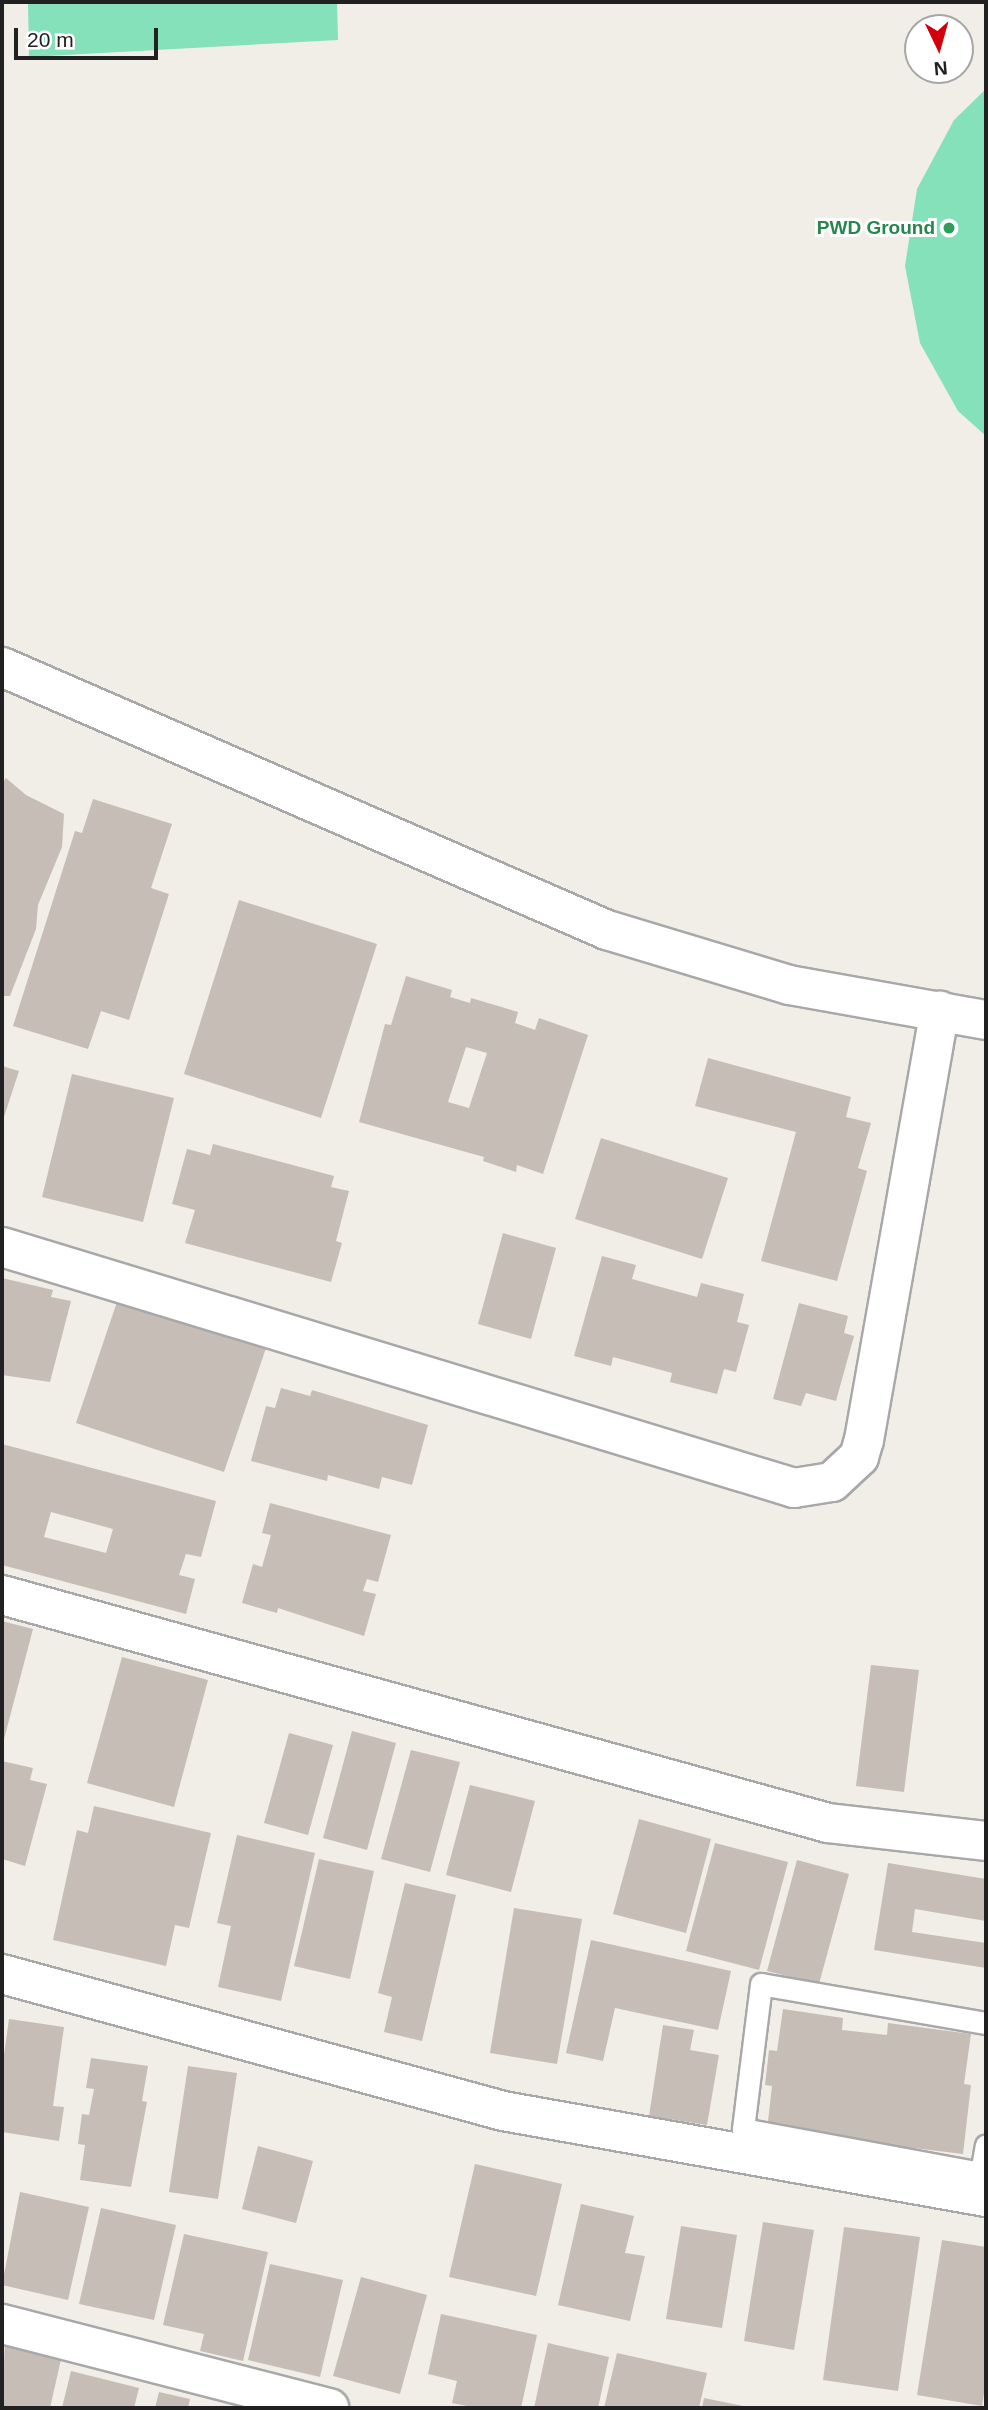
<!DOCTYPE html>
<style>
body{margin:0}
#map{position:relative;width:988px;height:2410px;overflow:hidden;background:#f1ede7;font-family:Helvetica,sans-serif}
div>[style]{position:absolute}
[style*='--x']{left:calc(var(--x)*1px);top:calc(var(--y)*1px);width:calc(var(--w)*1px);rotate:calc(var(--a)*1deg)}
.pitch>*{inset:0;background:#84e1b9}
.building>*{inset:0;background:#c6bdb6}
.roads{filter:drop-shadow(2px 0 #a8a8a8) drop-shadow(-2px 0 #a8a8a8) drop-shadow(0 2px #a8a8a8) drop-shadow(0 -2px #a8a8a8)}
.service>*{height:21px;margin:-10.5px;padding:0 10.5px;transform-origin:10.5px;border-radius:10.5px;background:#fff}
.minor>*{height:38px;margin:-19px;padding:0 19px;transform-origin:19px;border-radius:19px;background:#fff}
.dots>*{width:19px;height:19px;translate:-50% -50%;box-sizing:border-box;border:4px solid #fff;border-radius:50%}
span{translate:-50% -50%;white-space:nowrap;text-align:center;line-height:1.15;-webkit-text-stroke:6px #fff;paint-order:stroke}
.leisure-label{font-size:19px;color:#27864d;font-weight:700}
.right{translate:-100% -50%;text-align:right}
.frame{position:absolute;inset:0;border:4px solid #212121;pointer-events:none}
.north{position:absolute;left:904px;top:14px;width:70px;height:70px;box-sizing:border-box;background:#fff;border:2px solid #a6a6a6;border-radius:50%;rotate:175deg;font-size:19px;font-weight:700;line-height:28px;text-align:center;color:#212121}
.north::after{content:'';display:block;margin:auto;width:24px;height:32px;background:#d1000a;clip-path:polygon(50% 0,100% 100%,50% 72%,0 100%)}
.scale{position:absolute;left:14px;top:28px;width:144px;height:32px;box-sizing:border-box;border:4px solid #212121;border-top:0;padding-left:9px;font-size:21px;line-height:24px;white-space:nowrap;color:#212121;-webkit-text-stroke:5px #fff;paint-order:stroke}
</style>
<div id="map">
<div class="pitch">
<div style="clip-path:polygon(28px 2px,337px 2px,338px 40px,29px 57px)"></div>
<div style="clip-path:polygon(986px 89px,986px 436px,958px 411px,920px 343px,905px 266px,917px 189px,954px 120px)"></div>
</div>
<div class="building">
<div style="clip-path:polygon(6px 778px,26px 795px,64px 814px,62px 847px,38px 905px,36px 929px,10px 996px,2px 996px,2px 784px)"></div>
<div style="clip-path:polygon(93px 799px,172px 824px,151px 888px,169px 894px,129px 1020px,101px 1011px,88px 1049px,13px 1026px,75px 831px,82px 833px)"></div>
<div style="clip-path:polygon(239px 900px,377px 944px,321px 1118px,184px 1074px)"></div>
<div style="clip-path:polygon(evenodd,406px 976px,452px 990px,450px 997px,470px 1003px,471px 998px,518px 1012px,515px 1023px,535px 1030px,539px 1018px,588px 1035px,543px 1174px,517px 1165px,516px 1172px,483px 1161px,484px 1157px,359px 1122px,385px 1024px,391px 1025px,406px 976px,466px 1047px,487px 1053px,469px 1108px,448px 1102px,466px 1047px)"></div>
<div style="clip-path:polygon(708px 1058px,851px 1097px,846px 1117px,871px 1123px,858px 1168px,867px 1171px,837px 1281px,761px 1261px,796px 1132px,695px 1106px)"></div>
<div style="clip-path:polygon(2px 1066px,19px 1071px,2px 1123px)"></div>
<div style="clip-path:polygon(72px 1074px,174px 1098px,143px 1222px,42px 1197px)"></div>
<div style="clip-path:polygon(601px 1138px,728px 1178px,702px 1259px,575px 1219px)"></div>
<div style="clip-path:polygon(213px 1144px,334px 1176px,331px 1187px,349px 1191px,336px 1241px,342px 1243px,331px 1282px,185px 1243px,195px 1210px,172px 1204px,187px 1149px,210px 1155px)"></div>
<div style="clip-path:polygon(503px 1233px,556px 1248px,531px 1339px,478px 1324px)"></div>
<div style="clip-path:polygon(602px 1256px,636px 1265px,632px 1279px,697px 1297px,701px 1283px,744px 1294px,737px 1322px,749px 1325px,736px 1372px,724px 1369px,717px 1394px,670px 1382px,672px 1373px,613px 1357px,611px 1366px,574px 1356px)"></div>
<div style="clip-path:polygon(2px 1278px,53px 1290px,51px 1297px,71px 1301px,50px 1382px,2px 1375px)"></div>
<div style="clip-path:polygon(118px 1299px,266px 1348px,224px 1472px,76px 1423px)"></div>
<div style="clip-path:polygon(799px 1303px,848px 1316px,844px 1333px,854px 1336px,836px 1401px,806px 1393px,801px 1406px,773px 1399px)"></div>
<div style="clip-path:polygon(281px 1388px,310px 1396px,312px 1390px,428px 1425px,412px 1485px,382px 1477px,379px 1489px,328px 1475px,327px 1481px,251px 1461px,266px 1406px,275px 1408px)"></div>
<div style="clip-path:polygon(evenodd,2px 1444px,216px 1501px,201px 1557px,186px 1554px,179px 1575px,195px 1579px,186px 1614px,2px 1565px,2px 1444px,51px 1512px,113px 1529px,106px 1553px,44px 1537px,51px 1512px)"></div>
<div style="clip-path:polygon(270px 1503px,391px 1535px,378px 1582px,367px 1579px,363px 1591px,376px 1594px,364px 1636px,278px 1608px,277px 1613px,242px 1603px,253px 1564px,262px 1567px,271px 1535px,262px 1533px)"></div>
<div style="clip-path:polygon(2px 1621px,33px 1629px,3px 1743px,2px 1743px)"></div>
<div style="clip-path:polygon(122px 1657px,208px 1680px,174px 1807px,87px 1783px)"></div>
<div style="clip-path:polygon(871px 1665px,919px 1670px,904px 1792px,856px 1786px)"></div>
<div style="clip-path:polygon(352px 1731px,396px 1743px,367px 1850px,323px 1838px)"></div>
<div style="clip-path:polygon(289px 1733px,333px 1745px,308px 1835px,264px 1823px)"></div>
<div style="clip-path:polygon(411px 1750px,460px 1762px,430px 1872px,381px 1859px)"></div>
<div style="clip-path:polygon(2px 1761px,33px 1768px,30px 1780px,47px 1784px,25px 1866px,2px 1859px)"></div>
<div style="clip-path:polygon(470px 1785px,535px 1801px,511px 1892px,446px 1875px)"></div>
<div style="clip-path:polygon(94px 1806px,211px 1833px,189px 1928px,175px 1925px,166px 1966px,53px 1940px,77px 1830px,88px 1833px)"></div>
<div style="clip-path:polygon(639px 1819px,711px 1839px,686px 1933px,613px 1914px)"></div>
<div style="clip-path:polygon(237px 1835px,315px 1853px,281px 2001px,218px 1987px,231px 1926px,217px 1923px)"></div>
<div style="clip-path:polygon(715px 1843px,788px 1862px,759px 1970px,686px 1951px)"></div>
<div style="clip-path:polygon(319px 1859px,374px 1871px,350px 1979px,294px 1966px)"></div>
<div style="clip-path:polygon(797px 1860px,849px 1874px,819px 1984px,767px 1971px)"></div>
<div style="clip-path:polygon(888px 1863px,986px 1879px,986px 1921px,915px 1909px,912px 1932px,986px 1943px,986px 1968px,874px 1950px)"></div>
<div style="clip-path:polygon(405px 1883px,456px 1895px,422px 2041px,384px 2032px,392px 1997px,378px 1993px)"></div>
<div style="clip-path:polygon(514px 1908px,582px 1919px,557px 2064px,490px 2053px)"></div>
<div style="clip-path:polygon(591px 1940px,731px 1971px,718px 2030px,615px 2008px,603px 2061px,566px 2053px)"></div>
<div style="clip-path:polygon(783px 2009px,843px 2018px,842px 2030px,887px 2035px,888px 2023px,971px 2034px,964px 2084px,971px 2085px,963px 2154px,767px 2130px,772px 2086px,765px 2085px,769px 2050px,777px 2051px)"></div>
<div style="clip-path:polygon(9px 2019px,64px 2027px,53px 2106px,64px 2107px,59px 2141px,2px 2132px,2px 2069px)"></div>
<div style="clip-path:polygon(663px 2025px,694px 2030px,690px 2050px,719px 2055px,707px 2125px,649px 2116px)"></div>
<div style="clip-path:polygon(91px 2058px,148px 2066px,142px 2101px,147px 2102px,131px 2187px,80px 2180px,85px 2145px,78px 2144px,82px 2114px,89px 2115px,94px 2089px,86px 2088px)"></div>
<div style="clip-path:polygon(188px 2066px,237px 2073px,218px 2199px,169px 2192px)"></div>
<div style="clip-path:polygon(258px 2146px,313px 2161px,296px 2223px,242px 2209px)"></div>
<div style="clip-path:polygon(475px 2164px,562px 2184px,536px 2296px,449px 2277px)"></div>
<div style="clip-path:polygon(20px 2192px,89px 2207px,68px 2300px,2px 2285px)"></div>
<div style="clip-path:polygon(581px 2204px,634px 2216px,625px 2253px,645px 2256px,630px 2321px,558px 2305px)"></div>
<div style="clip-path:polygon(101px 2208px,176px 2225px,154px 2320px,79px 2304px)"></div>
<div style="clip-path:polygon(763px 2222px,814px 2230px,794px 2350px,744px 2341px)"></div>
<div style="clip-path:polygon(681px 2226px,737px 2235px,722px 2328px,666px 2319px)"></div>
<div style="clip-path:polygon(844px 2227px,920px 2237px,898px 2391px,823px 2380px)"></div>
<div style="clip-path:polygon(184px 2234px,268px 2252px,243px 2361px,200px 2351px,204px 2334px,163px 2325px)"></div>
<div style="clip-path:polygon(942px 2240px,986px 2247px,986px 2381px,982px 2406px,917px 2395px)"></div>
<div style="clip-path:polygon(270px 2264px,343px 2280px,320px 2377px,248px 2360px)"></div>
<div style="clip-path:polygon(361px 2277px,427px 2295px,400px 2394px,333px 2376px)"></div>
<div style="clip-path:polygon(441px 2314px,537px 2335px,521px 2408px,477px 2408px,452px 2403px,457px 2381px,428px 2374px)"></div>
<div style="clip-path:polygon(5px 2342px,62px 2355px,50px 2408px,2px 2408px)"></div>
<div style="clip-path:polygon(548px 2343px,609px 2357px,598px 2408px,534px 2408px)"></div>
<div style="clip-path:polygon(617px 2353px,707px 2373px,699px 2408px,604px 2408px)"></div>
<div style="clip-path:polygon(71px 2371px,139px 2388px,134px 2408px,62px 2408px)"></div>
<div style="clip-path:polygon(159px 2392px,190px 2399px,188px 2408px,155px 2408px)"></div>
<div style="clip-path:polygon(704px 2398px,748px 2407px,748px 2408px,702px 2408px)"></div>
</div>
<div class="roads">
<div class="service">
<div style="--x:986;--y:2023;--w:228;--a:-170.2"></div>
<div style="--x:761;--y:1984;--w:146;--a:97.1"></div>
<div style="--x:743;--y:2129;--w:242;--a:10.5"></div>
<div style="--x:981;--y:2173;--w:28;--a:-80"></div>
</div>
<div class="minor">
<div style="--x:2;--y:667;--w:660;--a:23.5"></div>
<div style="--x:607;--y:930;--w:190;--a:16.8"></div>
<div style="--x:789;--y:985;--w:200;--a:10.1"></div>
<div style="--x:2;--y:1247;--w:828;--a:16.92"></div>
<div style="--x:794;--y:1488;--w:38;--a:-9"></div>
<div style="--x:832;--y:1482;--w:37;--a:-43"></div>
<div style="--x:859;--y:1457;--w:18;--a:-74"></div>
<div style="--x:864;--y:1440;--w:436;--a:-80"></div>
<div style="--x:2;--y:1595;--w:857;--a:15.43"></div>
<div style="--x:828;--y:1823;--w:159;--a:6.5"></div>
<div style="--x:2;--y:1974;--w:519;--a:15.29"></div>
<div style="--x:503;--y:2111;--w:491;--a:10.1"></div>
<div style="--x:2;--y:2324;--w:338;--a:14.4"></div>
</div>
</div>
<div class="dots">
<div style="left:949px;top:228px;background:#2e9e5b"></div>
</div>
<div class="leisure-label">
<span class="right" style="left:935px;top:228px">PWD Ground</span>
</div>
<div class="frame"></div>
<div class="north">N</div>
<div class="scale">20 m</div>
</div>
